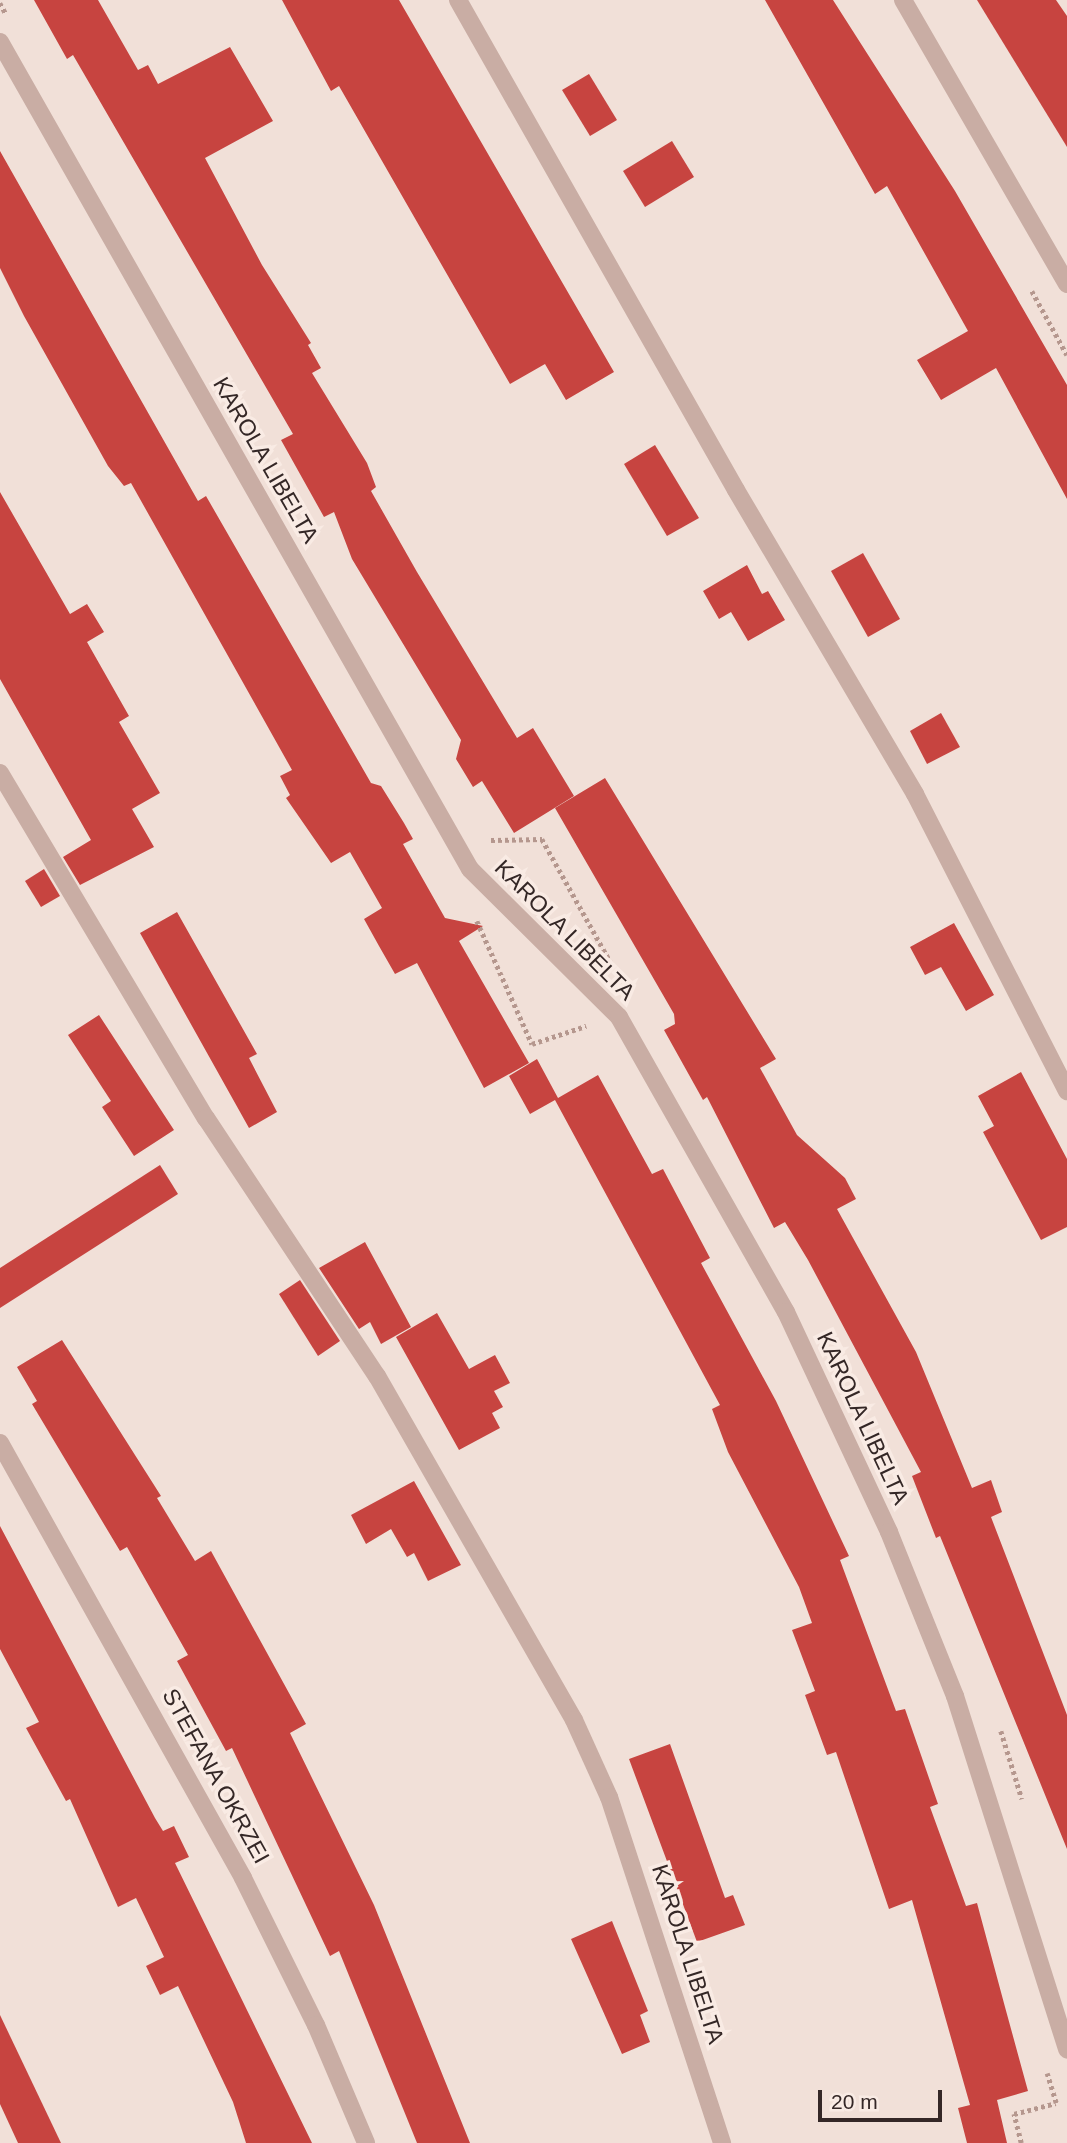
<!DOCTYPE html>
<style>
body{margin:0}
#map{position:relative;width:1067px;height:2143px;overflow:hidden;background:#f1e0d8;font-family:Helvetica,sans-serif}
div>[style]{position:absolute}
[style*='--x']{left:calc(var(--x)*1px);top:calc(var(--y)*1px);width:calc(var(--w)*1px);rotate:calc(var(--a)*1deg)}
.building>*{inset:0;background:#c74440}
.path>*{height:4.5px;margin-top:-2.25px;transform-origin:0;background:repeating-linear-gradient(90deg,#b5978e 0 3.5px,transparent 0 7px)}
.service>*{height:18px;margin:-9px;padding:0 9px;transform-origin:9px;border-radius:9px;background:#c9ada4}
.minor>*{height:18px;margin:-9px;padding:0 9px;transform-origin:9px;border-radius:9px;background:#c9ada4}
span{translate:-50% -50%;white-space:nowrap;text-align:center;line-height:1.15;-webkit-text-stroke:7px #f9ebe4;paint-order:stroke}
.street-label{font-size:23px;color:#342726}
.scale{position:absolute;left:818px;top:2090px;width:124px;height:32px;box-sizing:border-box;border:4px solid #342726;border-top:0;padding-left:9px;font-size:21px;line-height:24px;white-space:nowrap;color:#342726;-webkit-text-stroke:5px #f9ebe4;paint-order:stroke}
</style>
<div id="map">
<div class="building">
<div style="clip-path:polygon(34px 0,98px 0,138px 70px,148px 65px,158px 84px,230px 47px,273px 121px,205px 158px,262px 265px,311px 343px,308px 345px,321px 368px,312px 373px,367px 463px,376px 487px,371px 491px,417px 572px,517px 738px,533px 728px,574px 796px,514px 833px,482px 781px,473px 787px,456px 759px,461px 740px,352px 559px,334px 512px,324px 517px,281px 440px,293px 434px,73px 55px,67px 59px)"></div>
<div style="clip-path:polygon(282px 0,399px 0,614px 372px,566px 400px,545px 364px,510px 384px,339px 86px,331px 91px)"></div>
<div style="clip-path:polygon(765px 0,833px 0,955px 191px,1067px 385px,1067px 499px,996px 368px,941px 400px,917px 360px,968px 331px,887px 186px,875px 194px)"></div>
<div style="clip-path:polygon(977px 0,1056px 0,1067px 16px,1067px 147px)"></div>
<div style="clip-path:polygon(589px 74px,617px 120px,590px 136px,562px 90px)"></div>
<div style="clip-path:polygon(672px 141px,694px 177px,645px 207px,623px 171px)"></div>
<div style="clip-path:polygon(0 151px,198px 501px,206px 496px,371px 783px,381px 786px,404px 823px,413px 839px,403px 844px,445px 918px,483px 926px,459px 941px,529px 1063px,484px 1088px,417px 963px,395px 974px,379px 946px,364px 919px,382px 908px,350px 852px,331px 863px,286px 798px,290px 795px,280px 776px,292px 770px,131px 483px,124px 486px,108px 466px,24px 316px,0 268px)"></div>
<div style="clip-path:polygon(655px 445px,699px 518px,667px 536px,624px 464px)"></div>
<div style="clip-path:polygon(0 492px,70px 614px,87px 604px,104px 632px,87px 642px,129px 716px,119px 722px,160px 793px,132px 809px,154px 847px,80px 885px,63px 857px,91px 840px,0 679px)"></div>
<div style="clip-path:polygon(863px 553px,900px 619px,868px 637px,831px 571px)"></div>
<div style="clip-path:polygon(747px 565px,762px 594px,768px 591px,785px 620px,748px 641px,731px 612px,719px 619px,703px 591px)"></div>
<div style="clip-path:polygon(941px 713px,960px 747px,927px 764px,910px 731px)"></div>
<div style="clip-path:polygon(605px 778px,776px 1059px,760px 1068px,797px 1135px,845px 1178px,856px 1199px,837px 1209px,916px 1352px,972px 1488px,991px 1480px,1002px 1512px,991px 1517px,1067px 1715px,1067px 1849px,940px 1536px,936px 1538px,912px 1476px,921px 1472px,808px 1260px,785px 1222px,774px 1228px,707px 1097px,703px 1100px,664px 1030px,675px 1024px,674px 1014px,555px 808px)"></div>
<div style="clip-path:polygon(44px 869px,60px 896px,41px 907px,25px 881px)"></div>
<div style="clip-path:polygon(177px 912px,257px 1054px,249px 1058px,277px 1112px,249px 1128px,140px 933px)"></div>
<div style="clip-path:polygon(954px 923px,994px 995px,966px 1011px,941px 967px,925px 975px,910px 947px)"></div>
<div style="clip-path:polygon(99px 1015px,174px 1130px,134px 1156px,102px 1107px,111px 1101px,68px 1035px)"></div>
<div style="clip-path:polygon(537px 1059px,558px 1098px,598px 1075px,652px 1174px,663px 1169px,710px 1258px,701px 1263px,776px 1401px,849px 1556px,840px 1560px,896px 1711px,905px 1709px,938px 1804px,930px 1807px,966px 1906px,977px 1903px,1005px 2007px,1028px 2091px,997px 2100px,1007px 2143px,967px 2143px,958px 2108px,970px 2105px,912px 1900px,889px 1909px,836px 1752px,827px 1755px,805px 1695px,815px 1691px,792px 1630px,812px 1623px,799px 1587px,728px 1452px,712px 1409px,720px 1405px,555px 1100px,530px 1114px,509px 1076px)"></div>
<div style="clip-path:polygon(1021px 1072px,1067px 1159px,1067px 1227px,1041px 1240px,983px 1132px,994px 1126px,978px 1096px)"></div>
<div style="clip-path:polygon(160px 1165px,178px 1194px,0 1308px,0 1268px)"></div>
<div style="clip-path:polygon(365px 1242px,411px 1327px,381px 1344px,370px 1322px,359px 1329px,319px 1268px)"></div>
<div style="clip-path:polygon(300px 1280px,340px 1341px,318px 1356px,279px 1294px)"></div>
<div style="clip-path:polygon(437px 1313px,469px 1369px,495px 1355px,510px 1383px,494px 1391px,503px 1407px,492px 1413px,500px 1428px,459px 1450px,396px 1337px)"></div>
<div style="clip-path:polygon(62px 1340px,161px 1496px,157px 1498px,195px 1561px,211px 1551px,306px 1724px,290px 1733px,374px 1905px,470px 2143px,417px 2143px,339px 1951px,330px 1956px,232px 1748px,226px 1751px,177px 1661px,188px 1655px,127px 1547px,120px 1551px,32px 1404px,37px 1401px,17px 1367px)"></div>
<div style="clip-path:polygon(414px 1481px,461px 1565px,428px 1581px,414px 1553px,407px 1557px,391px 1529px,366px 1544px,351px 1515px)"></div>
<div style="clip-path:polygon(0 1526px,155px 1818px,163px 1831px,174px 1826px,189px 1857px,175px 1863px,312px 2143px,246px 2143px,233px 2102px,178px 1986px,160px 1995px,146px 1966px,164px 1957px,136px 1898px,118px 1907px,70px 1799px,66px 1801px,26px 1728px,39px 1722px,0 1649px)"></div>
<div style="clip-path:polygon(670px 1744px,725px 1898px,733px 1895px,745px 1925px,697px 1942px,629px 1759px)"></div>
<div style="clip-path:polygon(612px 1921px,648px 2011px,640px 2015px,650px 2042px,622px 2054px,571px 1939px)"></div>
<div style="clip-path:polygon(0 2015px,61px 2143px,18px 2143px,0 2104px)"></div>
</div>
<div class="path">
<div style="--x:0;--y:3;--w:13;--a:61"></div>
<div style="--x:1032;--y:291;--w:73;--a:61.3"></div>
<div style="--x:491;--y:840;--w:51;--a:-1.1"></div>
<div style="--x:542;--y:839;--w:144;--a:60.9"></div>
<div style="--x:477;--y:921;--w:135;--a:65.9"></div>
<div style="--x:532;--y:1044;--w:57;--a:-18.4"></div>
<div style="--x:1001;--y:1731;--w:71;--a:72.8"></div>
<div style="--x:1021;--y:2143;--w:30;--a:-104"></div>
<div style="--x:1014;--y:2114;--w:43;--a:-14.7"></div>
<div style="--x:1056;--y:2103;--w:31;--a:-107"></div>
</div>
<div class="service">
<div style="--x:736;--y:490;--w:353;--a:59.5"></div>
<div style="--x:915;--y:794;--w:334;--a:62.9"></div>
<div style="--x:0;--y:773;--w:402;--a:59.2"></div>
<div style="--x:206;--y:1118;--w:310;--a:56.5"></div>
<div style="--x:377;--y:1376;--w:396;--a:60.2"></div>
<div style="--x:574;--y:1720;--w:85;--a:65.6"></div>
<div style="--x:609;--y:1797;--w:364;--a:71.9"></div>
</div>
<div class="minor">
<div style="--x:458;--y:0;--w:563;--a:60.43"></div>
<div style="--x:903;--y:0;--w:328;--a:60"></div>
<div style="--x:0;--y:42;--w:951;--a:60.39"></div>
<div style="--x:470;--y:869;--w:210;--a:44.8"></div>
<div style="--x:619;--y:1017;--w:339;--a:60.5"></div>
<div style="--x:786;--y:1312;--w:243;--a:64.9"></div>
<div style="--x:889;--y:1532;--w:177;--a:68.1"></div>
<div style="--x:955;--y:1696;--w:371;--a:72.4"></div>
<div style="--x:0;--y:1443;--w:498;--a:60.8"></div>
<div style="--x:243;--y:1878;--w:164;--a:63.6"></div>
<div style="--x:316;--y:2025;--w:128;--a:67"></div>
</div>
<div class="street-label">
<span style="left:266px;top:460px;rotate:60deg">KAROLA LIBELTA</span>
<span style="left:565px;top:930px;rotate:45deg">KAROLA LIBELTA</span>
<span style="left:863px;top:1418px;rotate:65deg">KAROLA LIBELTA</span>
<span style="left:216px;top:1776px;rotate:61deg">STEFANA OKRZEI</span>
<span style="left:688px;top:1954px;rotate:72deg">KAROLA LIBELTA</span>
</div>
<div class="scale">20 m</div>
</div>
